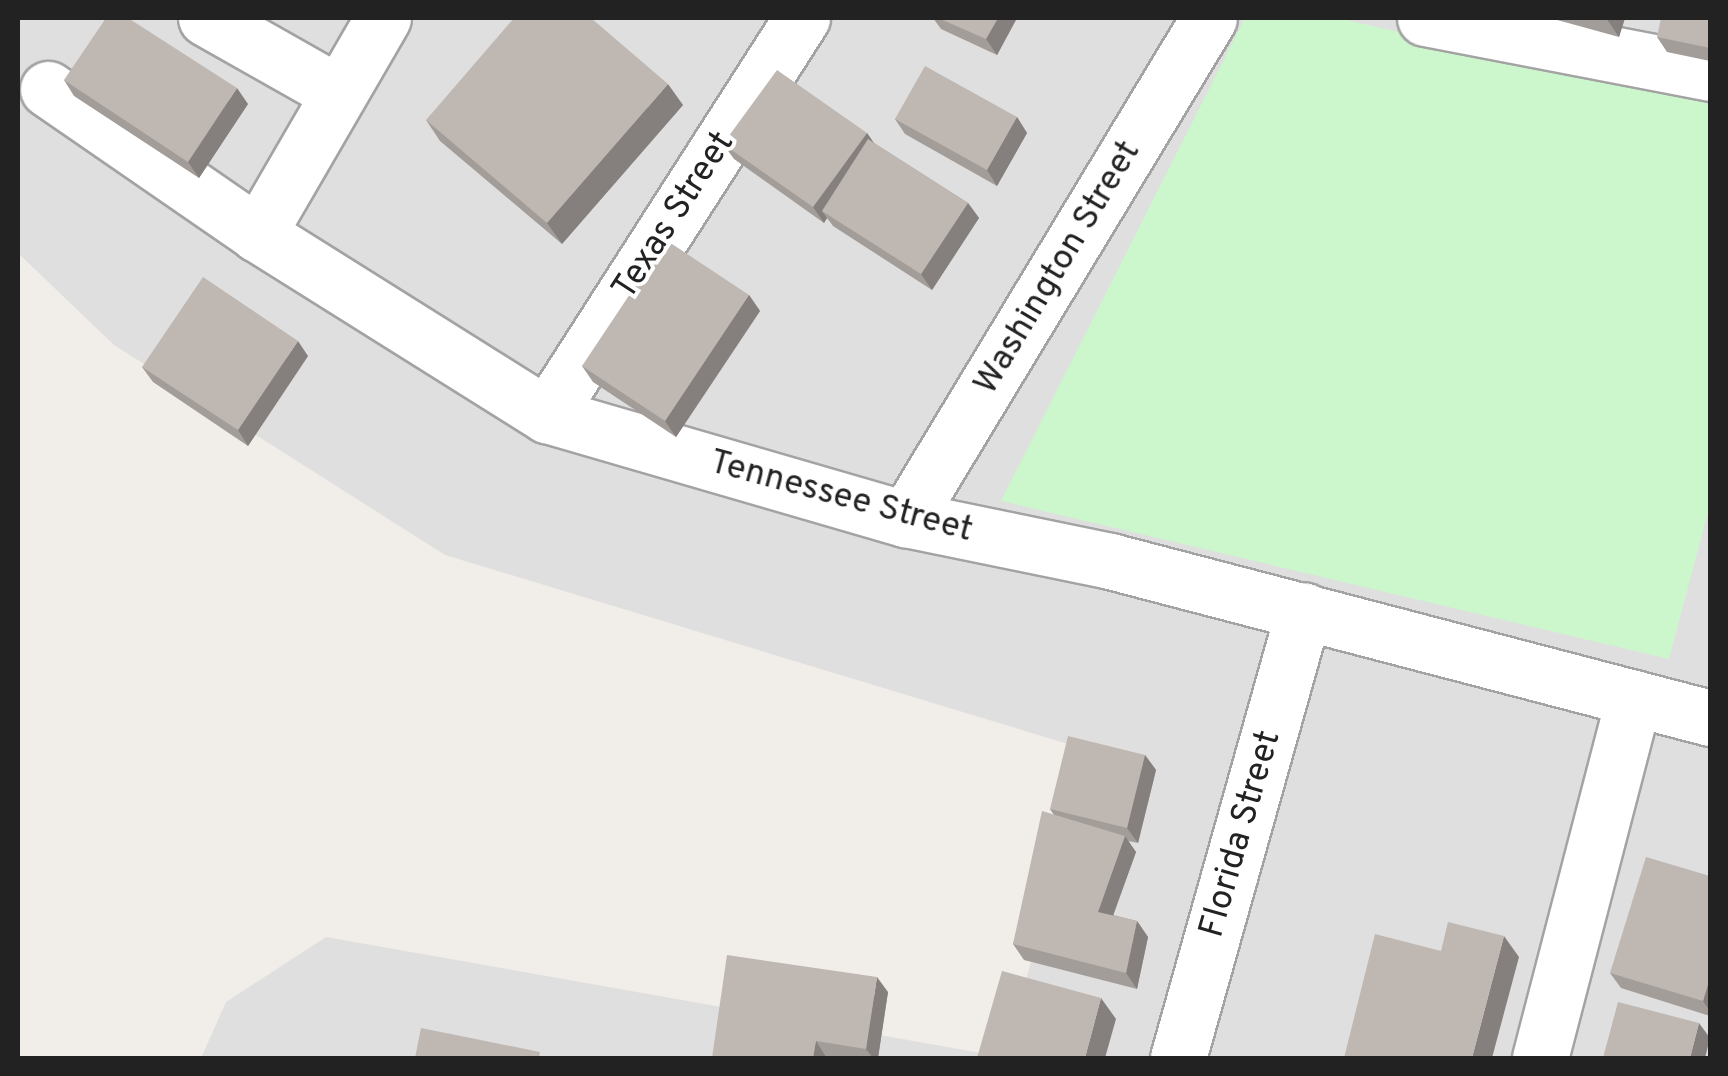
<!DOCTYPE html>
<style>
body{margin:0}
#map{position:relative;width:1728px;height:1076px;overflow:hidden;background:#f1eee9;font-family:Overpass,sans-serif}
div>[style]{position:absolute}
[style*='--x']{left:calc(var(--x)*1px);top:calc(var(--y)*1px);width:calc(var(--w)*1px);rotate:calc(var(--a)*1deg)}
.residential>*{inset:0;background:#e0dfdf}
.park>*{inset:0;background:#ccf6cc}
.roads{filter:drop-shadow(2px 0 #a3a3a3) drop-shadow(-2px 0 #a3a3a3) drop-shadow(0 2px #a3a3a3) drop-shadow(0 -2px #a3a3a3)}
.minor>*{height:55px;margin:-27.5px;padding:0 27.5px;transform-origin:27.5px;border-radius:27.5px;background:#fff}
.wall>*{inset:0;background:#a39d99}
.shaded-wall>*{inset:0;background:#85807d}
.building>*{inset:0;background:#beb7b2}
span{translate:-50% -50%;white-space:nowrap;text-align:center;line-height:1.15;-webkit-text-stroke:8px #fff;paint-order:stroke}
.street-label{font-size:35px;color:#222}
.frame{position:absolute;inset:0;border:20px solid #222;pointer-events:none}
</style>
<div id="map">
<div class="residential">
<div style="clip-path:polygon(18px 18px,1710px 18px,1710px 1058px,201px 1058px,226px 1002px,326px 937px,1004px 1057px,1091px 751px,445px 555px,114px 345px,18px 253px)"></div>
</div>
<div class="park">
<div style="clip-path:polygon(1245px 18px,1337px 18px,1710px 102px,1710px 505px,1669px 659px,1001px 501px)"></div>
</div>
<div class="roads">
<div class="minor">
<div style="--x:206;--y:18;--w:150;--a:29.5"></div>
<div style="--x:383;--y:18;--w:250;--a:120.1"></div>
<div style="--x:258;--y:234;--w:341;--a:32.1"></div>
<div style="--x:547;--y:415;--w:374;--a:16.2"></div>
<div style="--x:906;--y:519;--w:208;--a:11.6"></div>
<div style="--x:1110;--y:561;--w:620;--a:14.66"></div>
<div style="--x:1425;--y:18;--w:290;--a:10.9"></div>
<div style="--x:48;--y:89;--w:255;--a:34.6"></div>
<div style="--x:547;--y:415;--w:472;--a:-57.3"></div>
<div style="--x:906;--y:519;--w:585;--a:-58.83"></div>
<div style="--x:1178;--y:1058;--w:465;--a:-74.3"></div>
<div style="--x:1540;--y:1058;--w:372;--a:-75.4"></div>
</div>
</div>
<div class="wall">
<div style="clip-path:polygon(933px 18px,1017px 18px,997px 55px,941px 29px)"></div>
<div style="clip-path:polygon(1550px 18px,1625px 18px,1619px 37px)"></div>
<div style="clip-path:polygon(1710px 18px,1710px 61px,1667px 52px,1657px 37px)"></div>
<div style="clip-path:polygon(64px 80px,248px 104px,199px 178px,74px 96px)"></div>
<div style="clip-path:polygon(683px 105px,562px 244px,440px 141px,426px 120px)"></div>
<div style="clip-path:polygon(1017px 117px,1027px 133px,997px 186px,905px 134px,895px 119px)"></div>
<div style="clip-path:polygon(867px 133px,874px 143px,968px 203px,979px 218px,932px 290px,833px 226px,827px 218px,824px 223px,734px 159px,723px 144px)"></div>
<div style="clip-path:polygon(749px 295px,760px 311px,676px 437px,593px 382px,582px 366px)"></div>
<div style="clip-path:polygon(308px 356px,248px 446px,153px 382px,142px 367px)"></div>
<div style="clip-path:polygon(1145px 755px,1156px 770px,1138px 843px,1128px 841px,1136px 852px,1113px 915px,1137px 921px,1148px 937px,1137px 989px,1024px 960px,1013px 944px,1054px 815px,1050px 809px)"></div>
<div style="clip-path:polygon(1710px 876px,1710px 1016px,1621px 988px,1610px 973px)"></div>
<div style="clip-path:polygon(888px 992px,878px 1058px,837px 1058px,826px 1057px,712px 1058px)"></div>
</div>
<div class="shaded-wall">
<div style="clip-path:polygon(998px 18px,1017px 18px,997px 55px,986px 39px)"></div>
<div style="clip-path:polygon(1606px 18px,1625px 18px,1619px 37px)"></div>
<div style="clip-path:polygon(668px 84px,683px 105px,562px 244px,547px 223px)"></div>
<div style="clip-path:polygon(237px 88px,248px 104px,199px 178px,188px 162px)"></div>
<div style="clip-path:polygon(1017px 117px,1027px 133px,997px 186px,987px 170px)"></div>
<div style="clip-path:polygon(867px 133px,878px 149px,822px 211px,827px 218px,824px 223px,813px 207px)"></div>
<div style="clip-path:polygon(968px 203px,979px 218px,932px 290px,921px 274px)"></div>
<div style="clip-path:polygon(749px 295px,760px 311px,676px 437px,665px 421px)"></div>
<div style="clip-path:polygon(298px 341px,308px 356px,248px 446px,238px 430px)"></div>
<div style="clip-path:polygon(1145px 755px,1156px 770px,1138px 843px,1127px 828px)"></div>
<div style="clip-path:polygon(1125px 836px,1136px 852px,1109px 927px,1098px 912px)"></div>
<div style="clip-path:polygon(1137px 921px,1148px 937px,1137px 989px,1126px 973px)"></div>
<div style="clip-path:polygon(1504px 936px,1519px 957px,1492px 1058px,1472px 1058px)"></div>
<div style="clip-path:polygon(877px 977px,888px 992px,878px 1058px,873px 1058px,866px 1049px)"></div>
<div style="clip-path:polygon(1710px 978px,1710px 1011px,1703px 1001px)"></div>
<div style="clip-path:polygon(1101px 998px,1116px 1019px,1105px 1058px,1085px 1058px)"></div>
<div style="clip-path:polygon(1699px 1023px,1710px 1038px,1705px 1058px,1690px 1058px)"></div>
<div style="clip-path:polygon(816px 1041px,826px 1057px,826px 1058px,813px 1058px)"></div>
</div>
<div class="building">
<div style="clip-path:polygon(106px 18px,128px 18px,237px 88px,188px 162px,64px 80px)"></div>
<div style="clip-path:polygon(514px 18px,591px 18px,668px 84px,547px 223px,426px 120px)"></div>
<div style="clip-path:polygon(938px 18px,998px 18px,986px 39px)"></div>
<div style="clip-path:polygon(1661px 18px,1710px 18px,1710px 48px,1657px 37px)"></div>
<div style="clip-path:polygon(925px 66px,1017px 117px,987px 170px,895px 119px)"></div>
<div style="clip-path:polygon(777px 70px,867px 133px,813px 207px,723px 144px)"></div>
<div style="clip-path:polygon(868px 139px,968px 203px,921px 274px,822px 211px)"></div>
<div style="clip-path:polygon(666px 240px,749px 295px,665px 421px,582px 366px)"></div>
<div style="clip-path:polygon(203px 277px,298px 341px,238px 430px,142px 367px)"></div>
<div style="clip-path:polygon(1068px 736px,1145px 755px,1127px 828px,1050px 809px)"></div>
<div style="clip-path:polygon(1042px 811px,1125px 836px,1098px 912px,1137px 921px,1126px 973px,1013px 944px)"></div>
<div style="clip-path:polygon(1646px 857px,1710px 876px,1710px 978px,1703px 1001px,1610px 973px)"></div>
<div style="clip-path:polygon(1448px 922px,1504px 936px,1472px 1058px,1344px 1058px,1375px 934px,1441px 951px)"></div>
<div style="clip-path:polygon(727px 955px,877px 977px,866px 1049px,816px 1041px,813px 1058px,712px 1058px)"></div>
<div style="clip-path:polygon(1002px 971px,1101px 998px,1085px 1058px,977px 1058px)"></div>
<div style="clip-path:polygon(1618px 1002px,1699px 1023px,1690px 1058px,1603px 1058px)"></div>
<div style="clip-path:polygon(421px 1028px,540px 1052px,539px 1058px,415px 1058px)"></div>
</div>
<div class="street-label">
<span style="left:674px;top:216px;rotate:-57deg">Texas Street</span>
<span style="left:1058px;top:268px;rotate:-59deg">Washington Street</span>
<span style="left:841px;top:497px;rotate:15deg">Tennessee Street</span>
<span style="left:1241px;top:834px;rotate:-74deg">Florida Street</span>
</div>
<div class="frame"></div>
</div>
